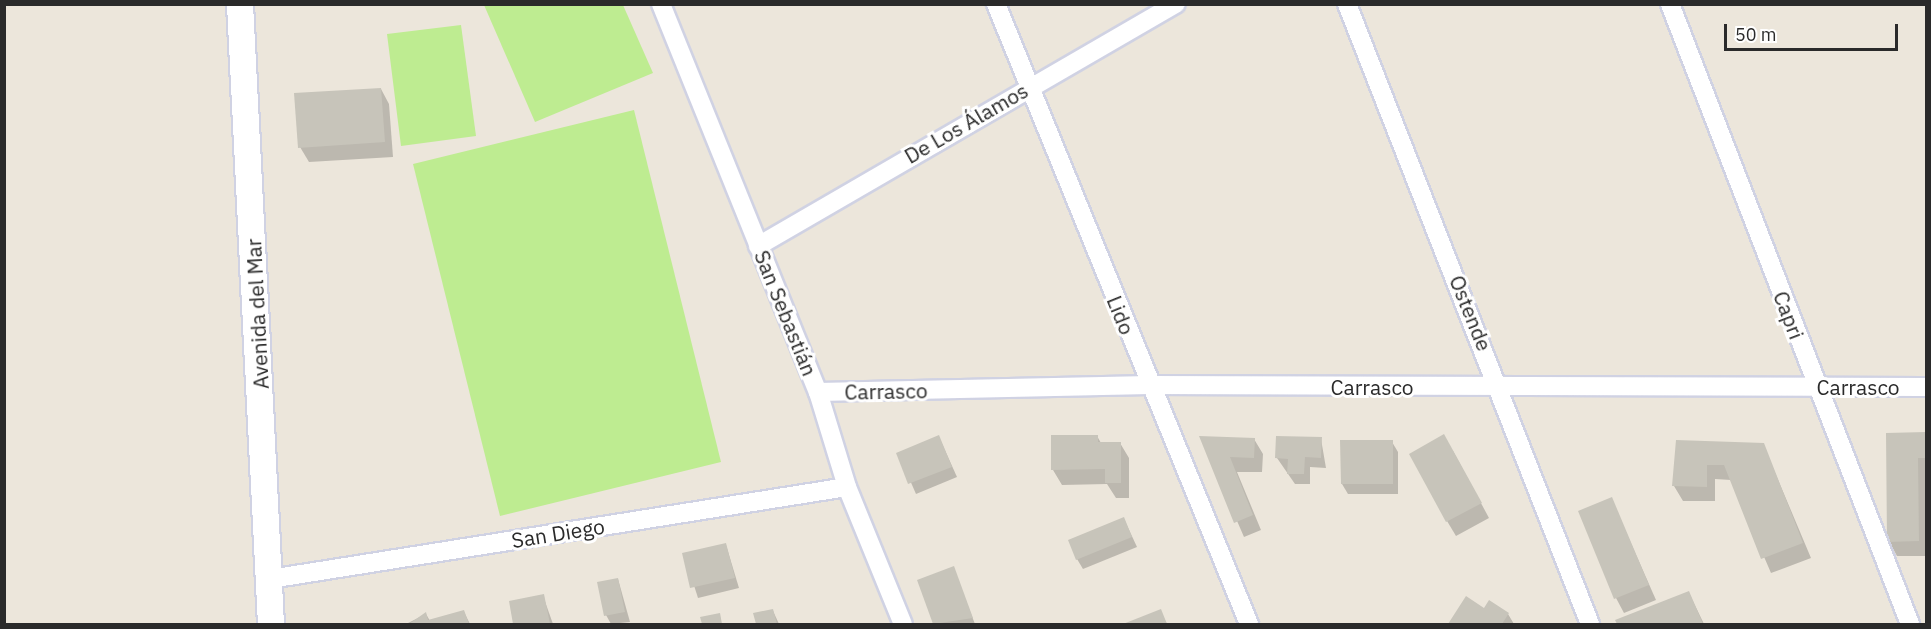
<!DOCTYPE html>
<meta charset="utf-8">
<style>
body{margin:0}
#map{position:relative;width:1931px;height:629px;overflow:hidden;background:#ece6db;font-family:"IBM Plex Sans",sans-serif}
div>[style]{position:absolute}
[style*='--x']{left:calc(var(--x)*1px);top:calc(var(--y)*1px);width:calc(var(--w)*1px);rotate:calc(var(--a)*1deg)}
.pitch>*{inset:0;background:#beec91}
.shadow>*{inset:0;background:#0003}
.building>*{inset:0;background:#c7c4ba}
.roads{filter:drop-shadow(2px 0 #d0d2e3) drop-shadow(-2px 0 #d0d2e3) drop-shadow(0 2px #d0d2e3) drop-shadow(0 -2px #d0d2e3)}
.street>*{height:18px;margin:-9px;padding:0 9px;transform-origin:9px;border-radius:9px;background:#fff}
.secondary>*{height:26px;margin:-13px;padding:0 13px;transform-origin:13px;border-radius:13px;background:#fff}
span{translate:-50% -50%;white-space:nowrap;text-align:center;line-height:1.15;-webkit-text-stroke:6px #fff;paint-order:stroke}
.street-label{font-size:21px;color:#2a2a2a}
.frame{position:absolute;inset:0;border:6px solid #2a2a2a;pointer-events:none}
.scale{position:absolute;left:1724px;top:24px;width:174px;height:27px;box-sizing:border-box;border:3px solid #2a2a2a;border-top:0;padding-left:8px;font-size:18px;line-height:21px;white-space:nowrap;color:#2a2a2a;-webkit-text-stroke:4px #fff;paint-order:stroke}
</style>
<div id="map">
<div class="pitch">
<div style="clip-path:polygon(484px 5px,623px 5px,653px 73px,535px 122px)"></div>
<div style="clip-path:polygon(461px 25px,476px 136px,401px 146px,387px 34px)"></div>
<div style="clip-path:polygon(634px 110px,721px 462px,500px 516px,413px 164px)"></div>
</div>
<div class="shadow">
<div style="clip-path:polygon(381px 89px,389px 104px,393px 157px,309px 162px,300px 147px)"></div>
<div style="clip-path:polygon(1888px 434px,1926px 434px,1926px 556px,1897px 556px,1889px 541px)"></div>
<div style="clip-path:polygon(1097px 436px,1101px 443px,1120px 443px,1129px 458px,1129px 498px,1116px 498px,1107px 484px,1062px 485px,1053px 470px)"></div>
<div style="clip-path:polygon(939px 437px,957px 477px,916px 494px,898px 453px)"></div>
<div style="clip-path:polygon(1201px 438px,1254px 439px,1263px 454px,1262px 472px,1237px 472px,1261px 530px,1244px 537px)"></div>
<div style="clip-path:polygon(1321px 439px,1326px 468px,1310px 467px,1310px 484px,1295px 484px,1277px 458px)"></div>
<div style="clip-path:polygon(1678px 441px,1763px 444px,1811px 558px,1771px 573px,1731px 480px,1715px 479px,1715px 501px,1683px 501px,1674px 486px)"></div>
<div style="clip-path:polygon(1392px 442px,1398px 452px,1398px 494px,1348px 494px,1342px 484px)"></div>
<div style="clip-path:polygon(1453px 451px,1489px 518px,1456px 536px,1447px 521px)"></div>
<div style="clip-path:polygon(1611px 498px,1656px 600px,1624px 613px,1616px 598px)"></div>
<div style="clip-path:polygon(1124px 519px,1137px 547px,1083px 569px,1077px 559px)"></div>
<div style="clip-path:polygon(726px 545px,739px 588px,698px 598px,684px 554px)"></div>
<div style="clip-path:polygon(953px 568px,975px 624px,979px 624px,935px 624px,919px 580px)"></div>
<div style="clip-path:polygon(618px 579px,630px 622px,611px 624px,606px 615px)"></div>
<div style="clip-path:polygon(1689px 593px,1704px 624px,1619px 624px,1617px 621px)"></div>
<div style="clip-path:polygon(543px 596px,553px 624px,515px 624px,511px 602px)"></div>
<div style="clip-path:polygon(1466px 598px,1485px 610px,1508px 614px,1514px 624px,1450px 624px)"></div>
<div style="clip-path:polygon(773px 611px,779px 624px,757px 624px,755px 615px)"></div>
<div style="clip-path:polygon(1160px 611px,1167px 624px,1127px 624px)"></div>
<div style="clip-path:polygon(464px 612px,470px 624px,406px 624px,426px 614px,430px 621px)"></div>
</div>
<div class="building">
<div style="clip-path:polygon(381px 88px,385px 142px,298px 148px,294px 93px)"></div>
<div style="clip-path:polygon(1926px 432px,1926px 458px,1918px 458px,1919px 541px,1887px 542px,1886px 433px)"></div>
<div style="clip-path:polygon(1444px 434px,1482px 503px,1446px 522px,1409px 454px)"></div>
<div style="clip-path:polygon(939px 435px,952px 467px,908px 484px,896px 453px)"></div>
<div style="clip-path:polygon(1051px 435px,1098px 435px,1098px 442px,1121px 442px,1121px 483px,1105px 483px,1105px 469px,1051px 470px)"></div>
<div style="clip-path:polygon(1199px 436px,1255px 438px,1254px 458px,1230px 457px,1253px 515px,1234px 523px)"></div>
<div style="clip-path:polygon(1276px 436px,1322px 437px,1321px 458px,1305px 457px,1304px 474px,1287px 474px,1288px 459px,1275px 458px)"></div>
<div style="clip-path:polygon(1340px 440px,1393px 440px,1393px 484px,1341px 484px)"></div>
<div style="clip-path:polygon(1676px 440px,1764px 443px,1803px 543px,1761px 559px,1724px 465px,1707px 465px,1707px 487px,1672px 486px)"></div>
<div style="clip-path:polygon(1612px 497px,1649px 585px,1614px 599px,1578px 511px)"></div>
<div style="clip-path:polygon(1124px 517px,1132px 537px,1076px 560px,1068px 540px)"></div>
<div style="clip-path:polygon(726px 543px,735px 578px,690px 588px,682px 553px)"></div>
<div style="clip-path:polygon(954px 566px,973px 618px,933px 624px,917px 580px)"></div>
<div style="clip-path:polygon(618px 578px,625px 612px,604px 616px,597px 582px)"></div>
<div style="clip-path:polygon(1689px 591px,1703px 624px,1617px 624px,1615px 620px)"></div>
<div style="clip-path:polygon(544px 594px,550px 624px,513px 624px,509px 601px)"></div>
<div style="clip-path:polygon(1466px 596px,1484px 608px,1489px 600px,1509px 613px,1502px 624px,1448px 624px)"></div>
<div style="clip-path:polygon(773px 609px,777px 624px,756px 624px,753px 613px)"></div>
<div style="clip-path:polygon(1161px 609px,1167px 624px,1123px 624px)"></div>
<div style="clip-path:polygon(464px 610px,469px 624px,409px 624px,426px 612px,428px 620px)"></div>
<div style="clip-path:polygon(720px 613px,722px 624px,702px 624px,700px 617px)"></div>
</div>
<div class="roads">
<div class="street">
<div style="--x:661;--y:4;--w:419;--a:68"></div>
<div style="--x:818;--y:392;--w:99;--a:73"></div>
<div style="--x:847;--y:487;--w:148;--a:67.8"></div>
<div style="--x:996;--y:4;--w:670;--a:67.8"></div>
<div style="--x:1347;--y:4;--w:666;--a:68.6"></div>
<div style="--x:1670;--y:4;--w:665;--a:68.84"></div>
<div style="--x:758;--y:246;--w:483;--a:-30.1"></div>
<div style="--x:818;--y:392;--w:332;--a:-1.2"></div>
<div style="--x:1150;--y:385;--w:776;--a:0.15"></div>
<div style="--x:270;--y:579;--w:584;--a:-9.06"></div>
</div>
<div class="secondary">
<div style="--x:240;--y:4;--w:621;--a:87.14"></div>
</div>
</div>
<div class="street-label">
<span style="left:966px;top:123px;rotate:-30deg">De Los Álamos</span>
<span style="left:786px;top:313px;rotate:68deg">San Sebastián</span>
<span style="left:1471px;top:313px;rotate:68deg">Ostende</span>
<span style="left:257px;top:314px;rotate:-93deg">Avenida del Mar</span>
<span style="left:1121px;top:315px;rotate:68deg">Lido</span>
<span style="left:1789px;top:315px;rotate:69deg">Capri</span>
<span style="left:1372px;top:387px">Carrasco</span>
<span style="left:1858px;top:387px">Carrasco</span>
<span style="left:886px;top:391px;rotate:-1deg">Carrasco</span>
<span style="left:558px;top:533px;rotate:-9deg">San Diego</span>
</div>
<div class="frame"></div>
<div class="scale">50 m</div>
</div>
